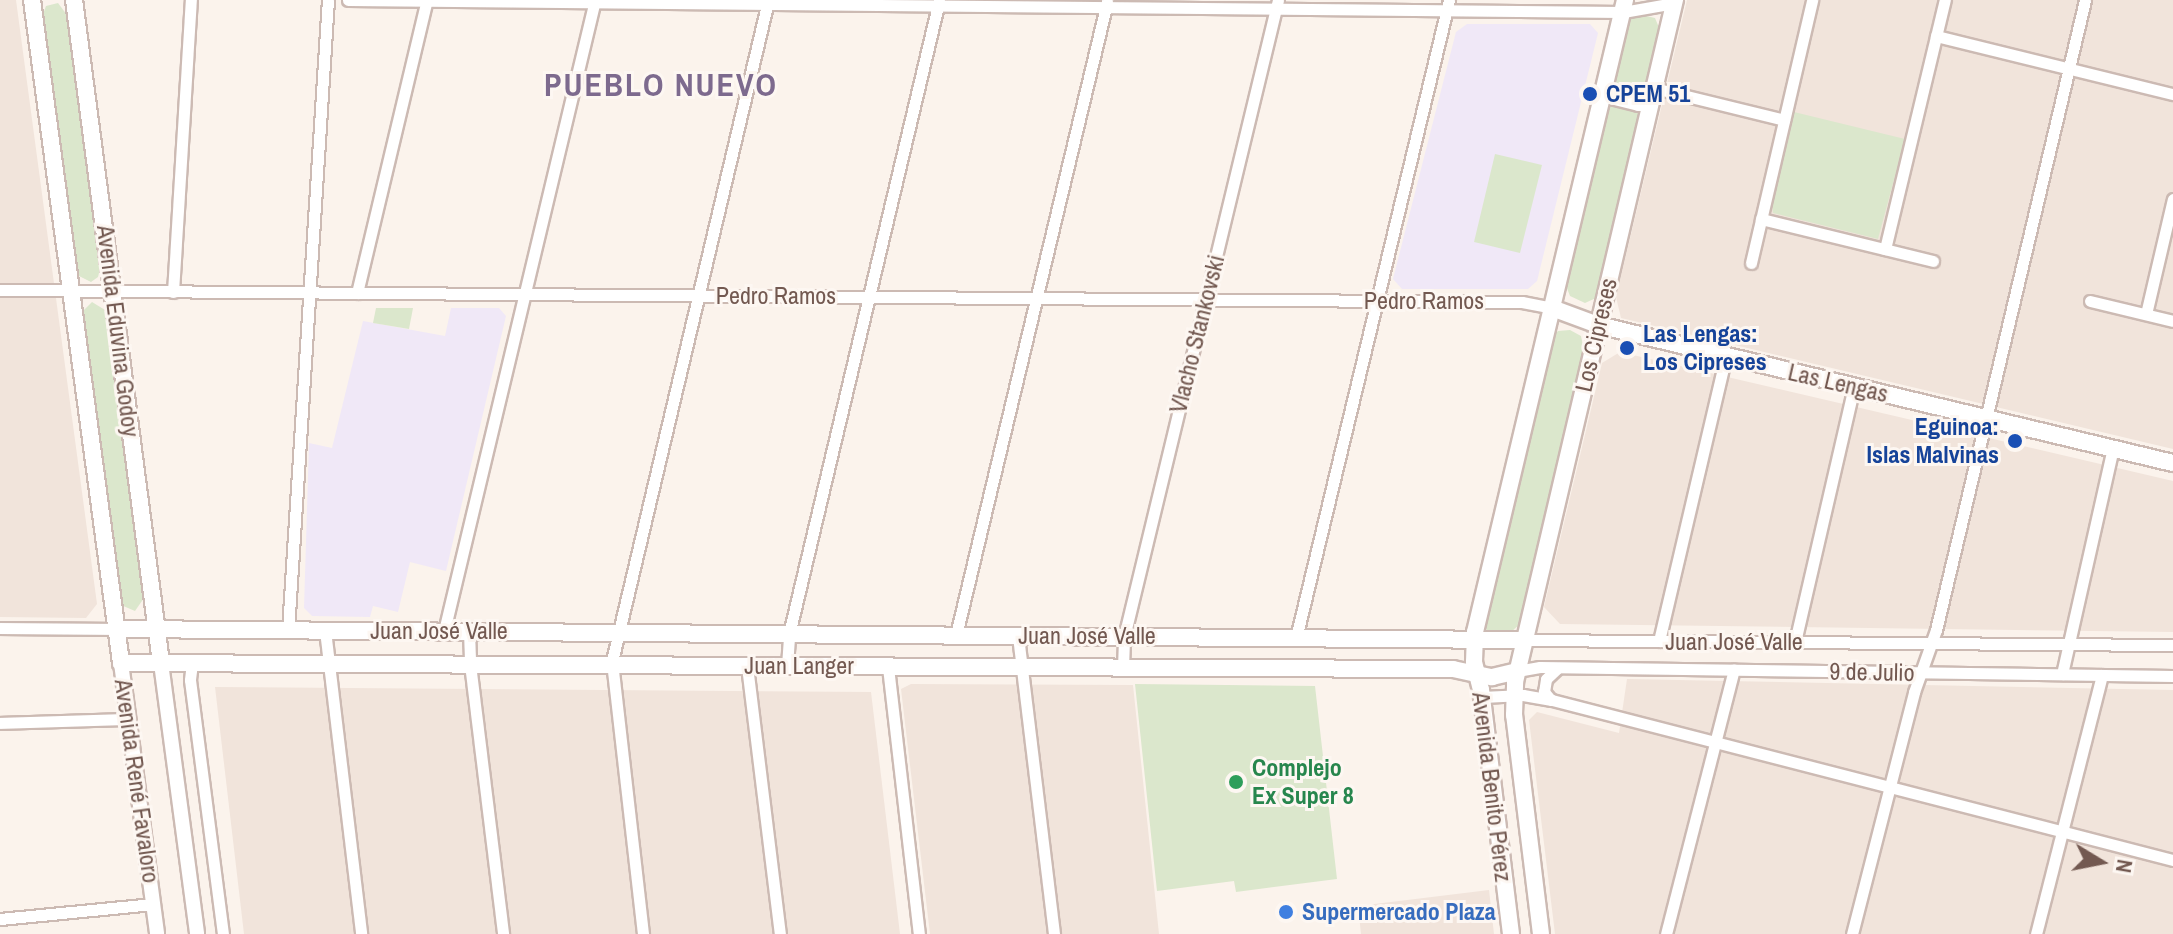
<!DOCTYPE html>
<meta charset="utf-8">
<style>
body{margin:0}
#map{position:relative;width:2173px;height:934px;overflow:hidden;background:#fbf3ec;font-family:"Archivo Narrow",sans-serif}
div>[style]{position:absolute}
[style*='--x']{left:calc(var(--x)*1px);top:calc(var(--y)*1px);width:calc(var(--w)*1px);rotate:calc(var(--a)*1deg)}
.residential>*{inset:0;background:#f1e4db}
.education>*{inset:0;background:#f0e8f7}
.green>*{inset:0;background:#dbe7cc}
.roads{filter:drop-shadow(2px 0 #ccbab3) drop-shadow(-2px 0 #ccbab3) drop-shadow(0 2px #ccbab3) drop-shadow(0 -2px #ccbab3)}
.minor>*{height:11px;margin:-5.5px;padding:0 5.5px;transform-origin:5.5px;border-radius:5.5px;background:#fff}
.tertiary>*{height:14px;margin:-7px;padding:0 7px;transform-origin:7px;border-radius:7px;background:#fff}
.secondary>*{height:16px;margin:-8px;padding:0 8px;transform-origin:8px;border-radius:8px;background:#fff}
.dots>*{width:22px;height:22px;translate:-50% -50%;box-sizing:border-box;border:4px solid #fdf7f2;border-radius:50%}
span{translate:-50% -50%;white-space:nowrap;text-align:center;line-height:1.15;-webkit-text-stroke:6px #fdf7f2;paint-order:stroke}
.transit-label{font-size:24px;color:#164399;font-weight:700}
.left{translate:0 -50%;text-align:left}
.right{translate:-100% -50%;text-align:right}
.street-label{font-size:24px;color:#735951}
.leisure-label{font-size:24px;color:#27864d;font-weight:700}
.shop-label{font-size:24px;color:#366cbe;font-weight:700}
.district-label{font-size:32px;color:#7d6a8e;font-weight:700;letter-spacing:2px}
.north{position:absolute;left:2061px;top:822px;width:80px;height:80px;-webkit-text-stroke:6px #fdf7f2;paint-order:stroke;rotate:100deg;font-size:22px;font-weight:700;line-height:32px;text-align:center;color:#735951}
.north::after{content:'';display:block;margin:auto;width:28px;height:36px;background:#735951;clip-path:polygon(50% 0,100% 100%,50% 72%,0 100%)}
</style>
<div id="map">
<div class="residential">
<div style="clip-path:polygon(0 0,16px 0,97px 604px,86px 618px,0 617px)"></div>
<div style="clip-path:polygon(1687px 0,2173px 0,2173px 449px,1621px 318px,1616px 297px)"></div>
<div style="clip-path:polygon(1620px 352px,2173px 481px,2173px 632px,1560px 624px,1544px 607px,1602px 363px)"></div>
<div style="clip-path:polygon(1627px 679px,2173px 690px,2173px 934px,1555px 934px,1529px 720px,1537px 712px,1619px 733px)"></div>
<div style="clip-path:polygon(911px 684px,1133px 685px,1159px 934px,930px 934px,901px 689px)"></div>
<div style="clip-path:polygon(215px 687px,871px 692px,900px 934px,244px 934px)"></div>
<div style="clip-path:polygon(1489px 890px,1494px 934px,1361px 934px,1358px 906px)"></div>
</div>
<div class="education">
<div style="clip-path:polygon(1467px 24px,1590px 24px,1598px 33px,1537px 281px,1528px 289px,1402px 289px,1393px 279px,1456px 32px)"></div>
<div style="clip-path:polygon(451px 308px,499px 308px,506px 316px,446px 571px,410px 562px,398px 612px,373px 606px,370px 617px,312px 616px,304px 608px,309px 443px,332px 448px,363px 321px,445px 336px)"></div>
</div>
<div class="green">
<div style="clip-path:polygon(58px 3px,67px 15px,100px 269px,98px 277px,91px 282px,77px 275px,42px 17px,46px 6px)"></div>
<div style="clip-path:polygon(1638px 14px,1655px 18px,1660px 30px,1645px 93px,1639px 96px,1616px 90px,1612px 83px,1628px 20px)"></div>
<div style="clip-path:polygon(1609px 100px,1642px 108px,1596px 298px,1585px 303px,1570px 296px,1565px 283px)"></div>
<div style="clip-path:polygon(1794px 112px,1905px 139px,1878px 239px,1773px 213px,1772px 205px)"></div>
<div style="clip-path:polygon(1495px 154px,1542px 165px,1520px 253px,1474px 242px)"></div>
<div style="clip-path:polygon(92px 302px,105px 310px,144px 598px,135px 611px,121px 605px,81px 313px)"></div>
<div style="clip-path:polygon(376px 308px,413px 308px,409px 329px,373px 323px)"></div>
<div style="clip-path:polygon(1570px 330px,1581px 336px,1584px 351px,1519px 625px,1511px 632px,1489px 632px,1484px 627px,1552px 337px,1558px 331px)"></div>
<div style="clip-path:polygon(1135px 684px,1315px 686px,1337px 879px,1236px 892px,1234px 881px,1157px 891px)"></div>
</div>
<div class="roads">
<div class="minor">
<div style="--x:348;--y:0;--w:1275;--a:0.54"></div>
<div style="--x:1623;--y:12;--w:52;--a:-10"></div>
<div style="--x:1936;--y:36;--w:244;--a:13.8"></div>
<div style="--x:1654;--y:88;--w:134;--a:13.8"></div>
<div style="--x:1761;--y:219;--w:177;--a:13.7"></div>
<div style="--x:1885;--y:249;--w:256;--a:-76.5"></div>
<div style="--x:1751;--y:263;--w:270;--a:-76.9"></div>
<div style="--x:0;--y:290;--w:1522;--a:0.45"></div>
<div style="--x:1522;--y:302;--w:31;--a:11"></div>
<div style="--x:173;--y:292;--w:293;--a:-86.5"></div>
<div style="--x:357;--y:293;--w:301;--a:-76.6"></div>
<div style="--x:2090;--y:301;--w:85;--a:13.5"></div>
<div style="--x:2146;--y:314;--w:118;--a:-76.8"></div>
<div style="--x:0;--y:628;--w:116;--a:0.5"></div>
<div style="--x:288;--y:630;--w:631;--a:-86.37"></div>
<div style="--x:325;--y:630;--w:306;--a:83.2"></div>
<div style="--x:444;--y:631;--w:649;--a:-76.54"></div>
<div style="--x:469;--y:631;--w:33;--a:88"></div>
<div style="--x:470;--y:664;--w:272;--a:83"></div>
<div style="--x:956;--y:635;--w:651;--a:-76.58"></div>
<div style="--x:1018;--y:636;--w:300;--a:83.1"></div>
<div style="--x:1296;--y:638;--w:656;--a:-76.51"></div>
<div style="--x:1523;--y:640;--w:650;--a:0.44"></div>
<div style="--x:1659;--y:641;--w:293;--a:-76.8"></div>
<div style="--x:1795;--y:642;--w:262;--a:-77"></div>
<div style="--x:192;--y:663;--w:17;--a:97"></div>
<div style="--x:190;--y:680;--w:256;--a:82.6"></div>
<div style="--x:747;--y:666;--w:270;--a:83"></div>
<div style="--x:787;--y:666;--w:32;--a:-86"></div>
<div style="--x:789;--y:634;--w:651;--a:-76.67"></div>
<div style="--x:888;--y:667;--w:269;--a:83.4"></div>
<div style="--x:1123;--y:668;--w:31;--a:-88"></div>
<div style="--x:1124;--y:637;--w:655;--a:-76.41"></div>
<div style="--x:1517;--y:671;--w:23;--a:-10"></div>
<div style="--x:1540;--y:667;--w:633;--a:0.81"></div>
<div style="--x:2062;--y:674;--w:232;--a:-77.3"></div>
<div style="--x:1482;--y:697;--w:41;--a:-2.8"></div>
<div style="--x:1523;--y:695;--w:29;--a:10"></div>
<div style="--x:1552;--y:700;--w:641;--a:14.45"></div>
<div style="--x:1551;--y:700;--w:11;--a:-131"></div>
<div style="--x:1544;--y:692;--w:13;--a:-81"></div>
<div style="--x:1546;--y:679;--w:16;--a:-43"></div>
<div style="--x:0;--y:723;--w:128;--a:-1.8"></div>
<div style="--x:0;--y:919;--w:154;--a:-5.6"></div>
<div style="--x:643;--y:934;--w:275;--a:-96.5"></div>
<div style="--x:612;--y:661;--w:678;--a:-76.7"></div>
<div style="--x:1666;--y:934;--w:273;--a:-75.6"></div>
<div style="--x:1852;--y:934;--w:250;--a:-75.6"></div>
<div style="--x:1914;--y:692;--w:66;--a:-70.5"></div>
<div style="--x:1936;--y:630;--w:647;--a:-76.69"></div>
<div style="--x:2036;--y:934;--w:267;--a:-75.7"></div>
</div>
<div class="tertiary">
<div style="--x:121;--y:663;--w:273;--a:82.4"></div>
<div style="--x:161;--y:663;--w:273;--a:82.4"></div>
</div>
<div class="secondary">
<div style="--x:32;--y:0;--w:669;--a:82.35"></div>
<div style="--x:121;--y:663;--w:1332;--a:0.26"></div>
<div style="--x:1453;--y:669;--w:40;--a:12"></div>
<div style="--x:1492;--y:677;--w:26;--a:-13"></div>
<div style="--x:74;--y:0;--w:669;--a:82.52"></div>
<div style="--x:1605;--y:87;--w:11;--a:56"></div>
<div style="--x:1611;--y:96;--w:29;--a:14"></div>
<div style="--x:1639;--y:103;--w:8;--a:0"></div>
<div style="--x:1647;--y:103;--w:8;--a:-50"></div>
<div style="--x:1552;--y:308;--w:49;--a:20.3"></div>
<div style="--x:1598;--y:325;--w:591;--a:13.5"></div>
<div style="--x:116;--y:629;--w:1407;--a:0.45"></div>
<div style="--x:1511;--y:934;--w:246;--a:-97"></div>
<div style="--x:1481;--y:690;--w:29;--a:-104"></div>
<div style="--x:1474;--y:662;--w:30;--a:-88"></div>
<div style="--x:1475;--y:632;--w:650;--a:-76.65"></div>
<div style="--x:1541;--y:934;--w:221;--a:-97"></div>
<div style="--x:1514;--y:715;--w:33;--a:-88"></div>
<div style="--x:1515;--y:682;--w:701;--a:-76.8"></div>
</div>
</div>
<div class="dots">
<div style="left:1590px;top:94px;background:#1a4fb4"></div>
<div style="left:1627px;top:348px;background:#1a4fb4"></div>
<div style="left:2015px;top:441px;background:#1a4fb4"></div>
<div style="left:1236px;top:782px;background:#2e9e5b"></div>
<div style="left:1286px;top:912px;background:#3f7fe0"></div>
</div>
<div class="transit-label">
<span class="left" style="left:1606px;top:94px">CPEM 51</span>
<span class="left" style="left:1643px;top:348px">Las Lengas:<br>Los Cipreses</span>
<span class="right" style="left:1999px;top:441px">Eguinoa:<br>Islas Malvinas</span>
</div>
<div class="street-label">
<span style="left:776px;top:296px">Pedro Ramos</span>
<span style="left:1424px;top:301px">Pedro Ramos</span>
<span style="left:118px;top:331px;rotate:83deg">Avenida Eduvina Godoy</span>
<span style="left:1197px;top:334px;rotate:-76deg">Vlacho Stankovski</span>
<span style="left:1596px;top:335px;rotate:-77deg">Los Cipreses</span>
<span style="left:1838px;top:383px;rotate:13deg">Las Lengas</span>
<span style="left:439px;top:631px">Juan José Valle</span>
<span style="left:1087px;top:636px">Juan José Valle</span>
<span style="left:1734px;top:642px">Juan José Valle</span>
<span style="left:799px;top:666px">Juan Langer</span>
<span style="left:1872px;top:672px;rotate:1deg">9 de Julio</span>
<span style="left:137px;top:781px;rotate:82deg">Avenida René Favaloro</span>
<span style="left:1492px;top:787px;rotate:83deg">Avenida Benito Pérez</span>
</div>
<div class="leisure-label">
<span class="left" style="left:1252px;top:782px">Complejo<br>Ex Super 8</span>
</div>
<div class="shop-label">
<span class="left" style="left:1302px;top:912px">Supermercado Plaza</span>
</div>
<div class="district-label">
<span style="left:661px;top:85px">PUEBLO NUEVO</span>
</div>
<div class="north">N</div>
</div>
